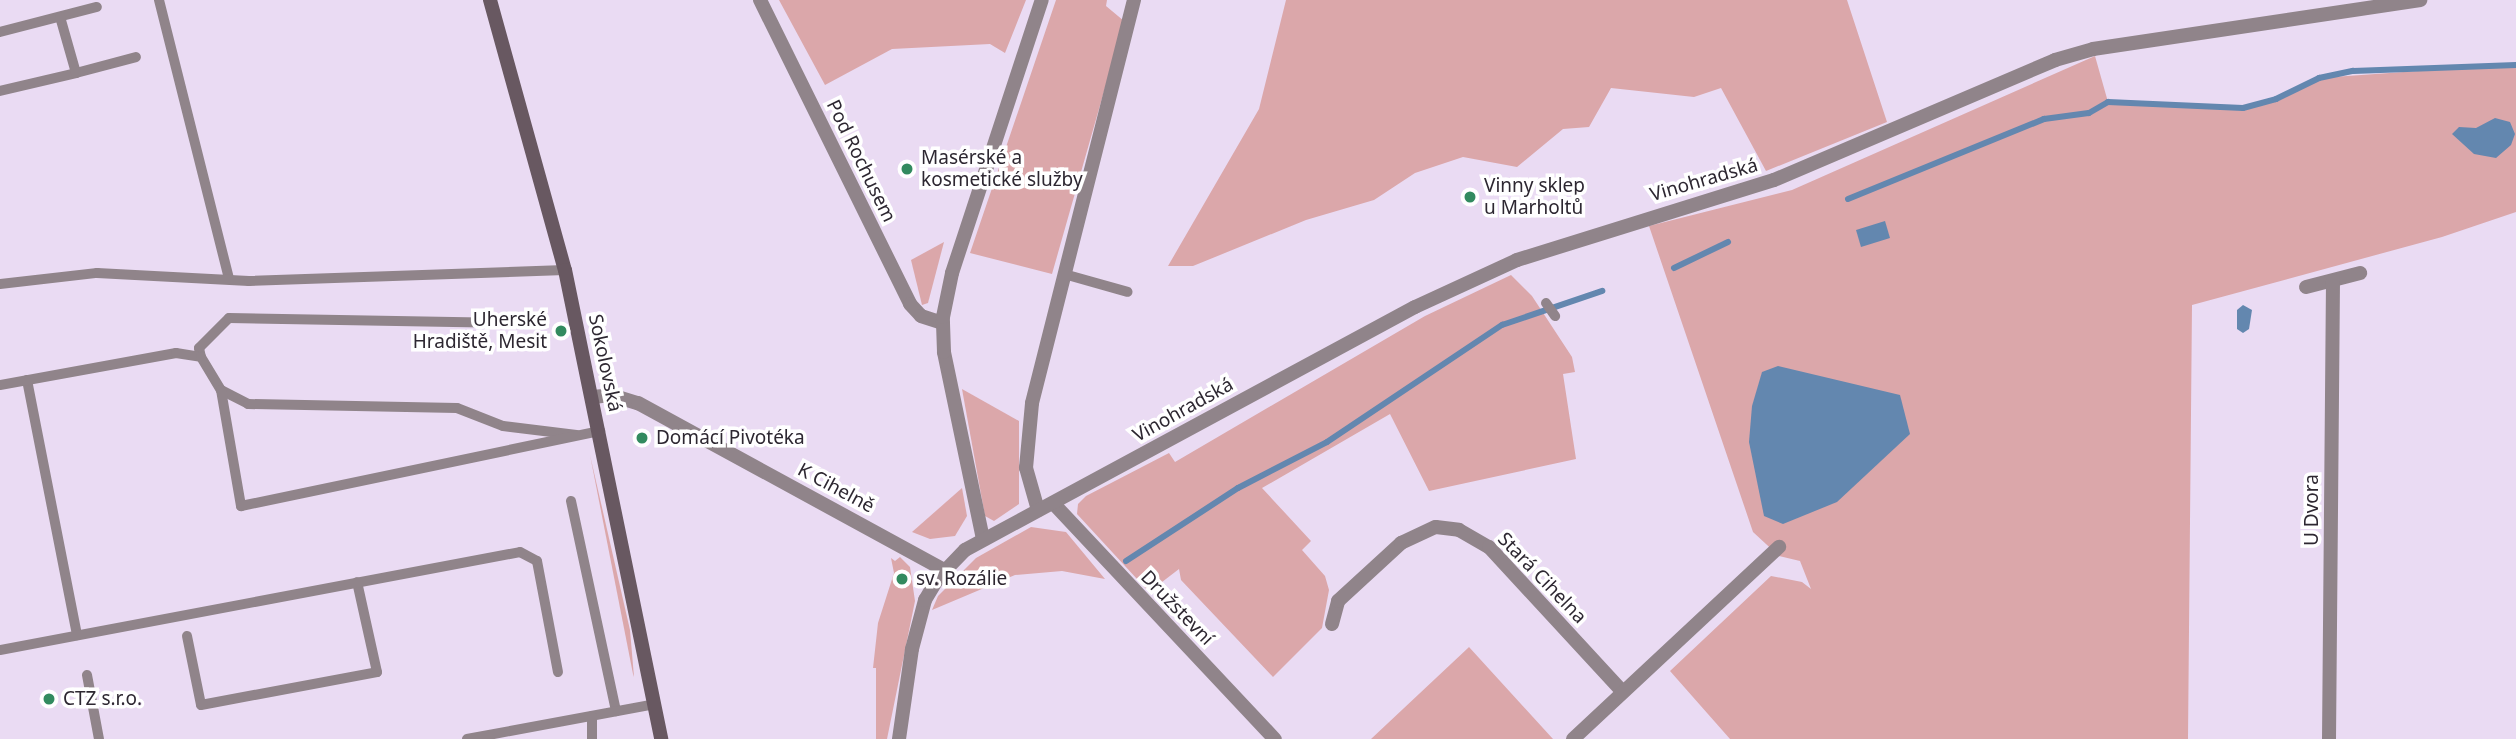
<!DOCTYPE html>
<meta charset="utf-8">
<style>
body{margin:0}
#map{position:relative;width:2516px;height:739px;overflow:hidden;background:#eadbf3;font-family:"Noto Sans",sans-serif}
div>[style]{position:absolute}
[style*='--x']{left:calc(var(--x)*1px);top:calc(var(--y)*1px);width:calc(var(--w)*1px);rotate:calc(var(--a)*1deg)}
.green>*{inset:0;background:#dba7aa}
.water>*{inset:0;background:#6387af}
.stream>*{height:6px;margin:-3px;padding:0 3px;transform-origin:3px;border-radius:3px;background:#6387af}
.lane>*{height:10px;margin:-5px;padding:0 5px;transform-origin:5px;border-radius:5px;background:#90848a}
.street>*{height:14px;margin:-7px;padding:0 7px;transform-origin:7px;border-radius:7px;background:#90848a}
.secondary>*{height:14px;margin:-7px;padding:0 7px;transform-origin:7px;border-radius:7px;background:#685861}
.dots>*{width:19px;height:19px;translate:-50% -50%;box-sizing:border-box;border:4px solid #fff;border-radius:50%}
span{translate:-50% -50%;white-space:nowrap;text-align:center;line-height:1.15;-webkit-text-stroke:7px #fff;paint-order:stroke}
.poi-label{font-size:19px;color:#2d2731}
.left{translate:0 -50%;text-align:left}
.right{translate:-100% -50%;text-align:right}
.street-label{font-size:19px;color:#2d2731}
</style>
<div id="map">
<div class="green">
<div style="clip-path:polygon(779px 0,1026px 0,1005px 53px,990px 44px,892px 49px,825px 85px)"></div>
<div style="clip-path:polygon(1056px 0,1107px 0,1106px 6px,1124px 21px,1052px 274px,970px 253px)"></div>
<div style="clip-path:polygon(1286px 0,1847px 0,1887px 122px,1766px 171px,1721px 88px,1694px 97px,1611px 88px,1589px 127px,1563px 129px,1517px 167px,1463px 157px,1415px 173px,1374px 200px,1306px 220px,1193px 266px,1168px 266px,1259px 109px)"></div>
<div style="clip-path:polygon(2095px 56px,2108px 102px,2243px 108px,2276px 99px,2319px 78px,2516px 64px,2516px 212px,2442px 237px,2192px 305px,2188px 739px,1730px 739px,1670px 671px,1771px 576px,1802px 582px,1811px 589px,1800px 561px,1779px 556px,1753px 532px,1649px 226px,1792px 190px)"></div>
<div style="clip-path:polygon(944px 242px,928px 303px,922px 305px,911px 260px)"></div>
<div style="clip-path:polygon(1511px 275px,1532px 296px,1572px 357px,1575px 372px,1563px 374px,1576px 459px,1429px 491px,1390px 414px,1262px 488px,1311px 541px,1302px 550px,1325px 576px,1329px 590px,1322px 628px,1273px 677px,1181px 580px,1179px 569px,1149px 592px,1077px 514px,1078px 504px,1086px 496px,1169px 453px,1175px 462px,1425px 316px)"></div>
<div style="clip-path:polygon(962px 389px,1019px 421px,1019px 504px,994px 521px,985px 516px)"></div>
<div style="clip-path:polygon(590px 455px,630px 630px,634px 677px,633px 674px)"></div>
<div style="clip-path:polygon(962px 488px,967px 516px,955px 536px,930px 539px,912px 532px)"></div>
<div style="clip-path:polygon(1031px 527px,1066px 532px,1105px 579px,1062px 571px,1015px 575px,932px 610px,938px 596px,976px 558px)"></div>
<div style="clip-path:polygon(900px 557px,910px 567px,915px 601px,887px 739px,876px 739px,876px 668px,873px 668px,878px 623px,894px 573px,891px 558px,895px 561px)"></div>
<div style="clip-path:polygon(1469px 647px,1553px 739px,1371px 739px,1468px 648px)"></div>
</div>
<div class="water">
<div style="clip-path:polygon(2495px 118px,2510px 122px,2515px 134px,2511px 145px,2496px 158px,2474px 154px,2452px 134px,2459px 127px,2476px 128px)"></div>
<div style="clip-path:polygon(1885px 221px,1890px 238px,1861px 247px,1856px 230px)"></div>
<div style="clip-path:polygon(2243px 305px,2252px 310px,2249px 329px,2243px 333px,2237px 329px,2237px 310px)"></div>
<div style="clip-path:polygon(1778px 366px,1900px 395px,1910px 434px,1837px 502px,1783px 524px,1764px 516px,1749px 442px,1752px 406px,1762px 372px)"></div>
</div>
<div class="stream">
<div style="--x:1848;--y:199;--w:212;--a:-22.2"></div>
<div style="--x:2044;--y:119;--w:45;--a:-7.6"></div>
<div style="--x:2089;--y:113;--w:22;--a:-30"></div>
<div style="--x:2108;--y:102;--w:135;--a:2.5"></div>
<div style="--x:2243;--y:108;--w:34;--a:-15"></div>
<div style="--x:2276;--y:99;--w:48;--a:-26"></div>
<div style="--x:2319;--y:78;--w:35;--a:-12"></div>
<div style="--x:2353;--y:71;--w:163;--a:-2.1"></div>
<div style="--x:1674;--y:268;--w:60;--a:-25.7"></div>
<div style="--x:1126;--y:561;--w:134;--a:-33.1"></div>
<div style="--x:1238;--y:488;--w:100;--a:-27.3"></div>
<div style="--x:1327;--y:442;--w:211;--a:-33.8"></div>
<div style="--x:1502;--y:325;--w:106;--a:-18.8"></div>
</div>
<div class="lane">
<div style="--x:159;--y:0;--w:288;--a:75.9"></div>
<div style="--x:0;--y:32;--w:100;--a:-14.5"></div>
<div style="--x:76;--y:73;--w:62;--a:-14.9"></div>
<div style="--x:0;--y:91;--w:78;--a:-13.3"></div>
<div style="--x:76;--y:73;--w:58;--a:-105.9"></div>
<div style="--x:1064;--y:274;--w:66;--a:15.7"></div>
<div style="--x:0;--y:284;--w:98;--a:-6.5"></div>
<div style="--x:97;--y:273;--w:152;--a:3"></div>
<div style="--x:249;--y:281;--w:316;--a:-2"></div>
<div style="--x:1546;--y:303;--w:16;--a:55"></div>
<div style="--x:201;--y:357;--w:9;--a:-103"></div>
<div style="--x:199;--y:348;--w:42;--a:-45"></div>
<div style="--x:229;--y:318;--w:295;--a:1"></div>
<div style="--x:27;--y:380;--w:260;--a:78.9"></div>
<div style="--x:0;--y:385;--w:179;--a:-10.3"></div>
<div style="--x:176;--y:353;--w:25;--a:9"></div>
<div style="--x:201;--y:357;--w:39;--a:59"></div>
<div style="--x:221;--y:390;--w:30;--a:27"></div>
<div style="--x:248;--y:404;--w:209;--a:1.1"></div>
<div style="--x:457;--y:408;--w:49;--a:21.4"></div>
<div style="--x:503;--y:426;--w:74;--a:7"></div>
<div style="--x:221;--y:390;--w:118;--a:80.2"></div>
<div style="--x:241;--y:506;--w:367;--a:-11.8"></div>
<div style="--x:571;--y:501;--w:215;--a:77.9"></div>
<div style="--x:187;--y:636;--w:70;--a:78.5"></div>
<div style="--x:201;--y:705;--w:179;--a:-10.6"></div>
<div style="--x:377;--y:672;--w:92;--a:-102.5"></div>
<div style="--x:0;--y:650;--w:529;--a:-10.67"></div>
<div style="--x:520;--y:552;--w:19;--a:28"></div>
<div style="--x:537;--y:561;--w:113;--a:79.3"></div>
<div style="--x:87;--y:675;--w:65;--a:79.4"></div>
<div style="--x:467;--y:739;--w:191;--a:-10.5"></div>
<div style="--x:592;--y:739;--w:23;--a:-90"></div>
</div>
<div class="street">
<div style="--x:760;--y:0;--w:339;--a:63.7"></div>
<div style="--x:910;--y:304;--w:16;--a:47"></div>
<div style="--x:921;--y:316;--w:23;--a:18"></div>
<div style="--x:2306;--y:287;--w:56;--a:-14.5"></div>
<div style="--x:593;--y:397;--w:18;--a:-6"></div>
<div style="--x:611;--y:395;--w:28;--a:17"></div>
<div style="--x:638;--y:403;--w:349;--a:28.6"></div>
<div style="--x:1053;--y:503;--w:324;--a:46.8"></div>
<div style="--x:1038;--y:510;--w:44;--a:-105.9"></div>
<div style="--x:1026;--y:468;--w:65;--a:-84.7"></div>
<div style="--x:1032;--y:403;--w:416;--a:-75.8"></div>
<div style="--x:983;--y:539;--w:191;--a:-101.8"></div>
<div style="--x:944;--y:352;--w:35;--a:-92"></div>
<div style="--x:943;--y:317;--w:45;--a:-78.4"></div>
<div style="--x:952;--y:273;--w:287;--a:-71.8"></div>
<div style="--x:1332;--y:624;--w:24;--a:-75"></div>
<div style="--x:1338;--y:601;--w:86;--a:-42.6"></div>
<div style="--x:1401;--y:543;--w:38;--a:-25"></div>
<div style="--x:1436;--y:527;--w:23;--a:7"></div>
<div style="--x:1459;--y:530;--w:34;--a:30"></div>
<div style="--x:1489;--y:547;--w:197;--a:47.3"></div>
<div style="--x:899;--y:739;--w:91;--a:-81.8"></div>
<div style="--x:912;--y:649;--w:51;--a:-75.1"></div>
<div style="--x:925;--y:600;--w:26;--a:-59"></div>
<div style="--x:938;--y:578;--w:39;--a:-46"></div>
<div style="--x:965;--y:550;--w:511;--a:-28.37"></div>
<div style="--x:1415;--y:307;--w:112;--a:-24.7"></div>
<div style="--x:1517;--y:260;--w:269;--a:-17.3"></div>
<div style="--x:1774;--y:180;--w:306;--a:-23.1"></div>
<div style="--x:2055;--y:60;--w:40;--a:-16"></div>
<div style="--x:2093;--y:49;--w:331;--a:-8.5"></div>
<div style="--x:1573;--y:739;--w:282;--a:-43"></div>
<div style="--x:2329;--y:739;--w:458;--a:-89.5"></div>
</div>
<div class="secondary">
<div style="--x:490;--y:0;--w:280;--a:74.5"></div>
<div style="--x:565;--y:270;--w:479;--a:78.4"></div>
</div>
<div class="dots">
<div style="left:907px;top:169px;background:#328a5f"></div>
<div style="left:1470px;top:197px;background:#328a5f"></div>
<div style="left:561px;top:331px;background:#328a5f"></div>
<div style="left:642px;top:438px;background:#328a5f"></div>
<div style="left:902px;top:579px;background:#328a5f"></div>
<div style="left:49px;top:699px;background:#328a5f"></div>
</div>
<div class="poi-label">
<span class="left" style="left:921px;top:169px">Masérské a<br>kosmetické služby</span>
<span class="left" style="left:1484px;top:197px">Vinny sklep<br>u Marholtů</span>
<span class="right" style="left:547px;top:331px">Uherské<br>Hradiště, Mesit</span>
<span class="left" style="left:656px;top:438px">Domácí Pivotéka</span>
<span class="left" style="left:916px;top:579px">sv. Rozálie</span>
<span class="left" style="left:63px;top:699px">CTZ s.r.o.</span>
</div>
<div class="street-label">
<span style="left:861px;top:161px;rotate:64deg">Pod Rochusem</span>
<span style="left:1704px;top:180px;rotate:-16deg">Vinohradská</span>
<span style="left:605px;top:363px;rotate:78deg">Sokolovská</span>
<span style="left:1183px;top:410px;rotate:-29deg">Vinohradská</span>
<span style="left:836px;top:488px;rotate:28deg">K Cihelně</span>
<span style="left:2312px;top:510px;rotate:-90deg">U Dvora</span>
<span style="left:1542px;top:578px;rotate:46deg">Stará Cihelna</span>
<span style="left:1177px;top:608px;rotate:46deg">Družstevní</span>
</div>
</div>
